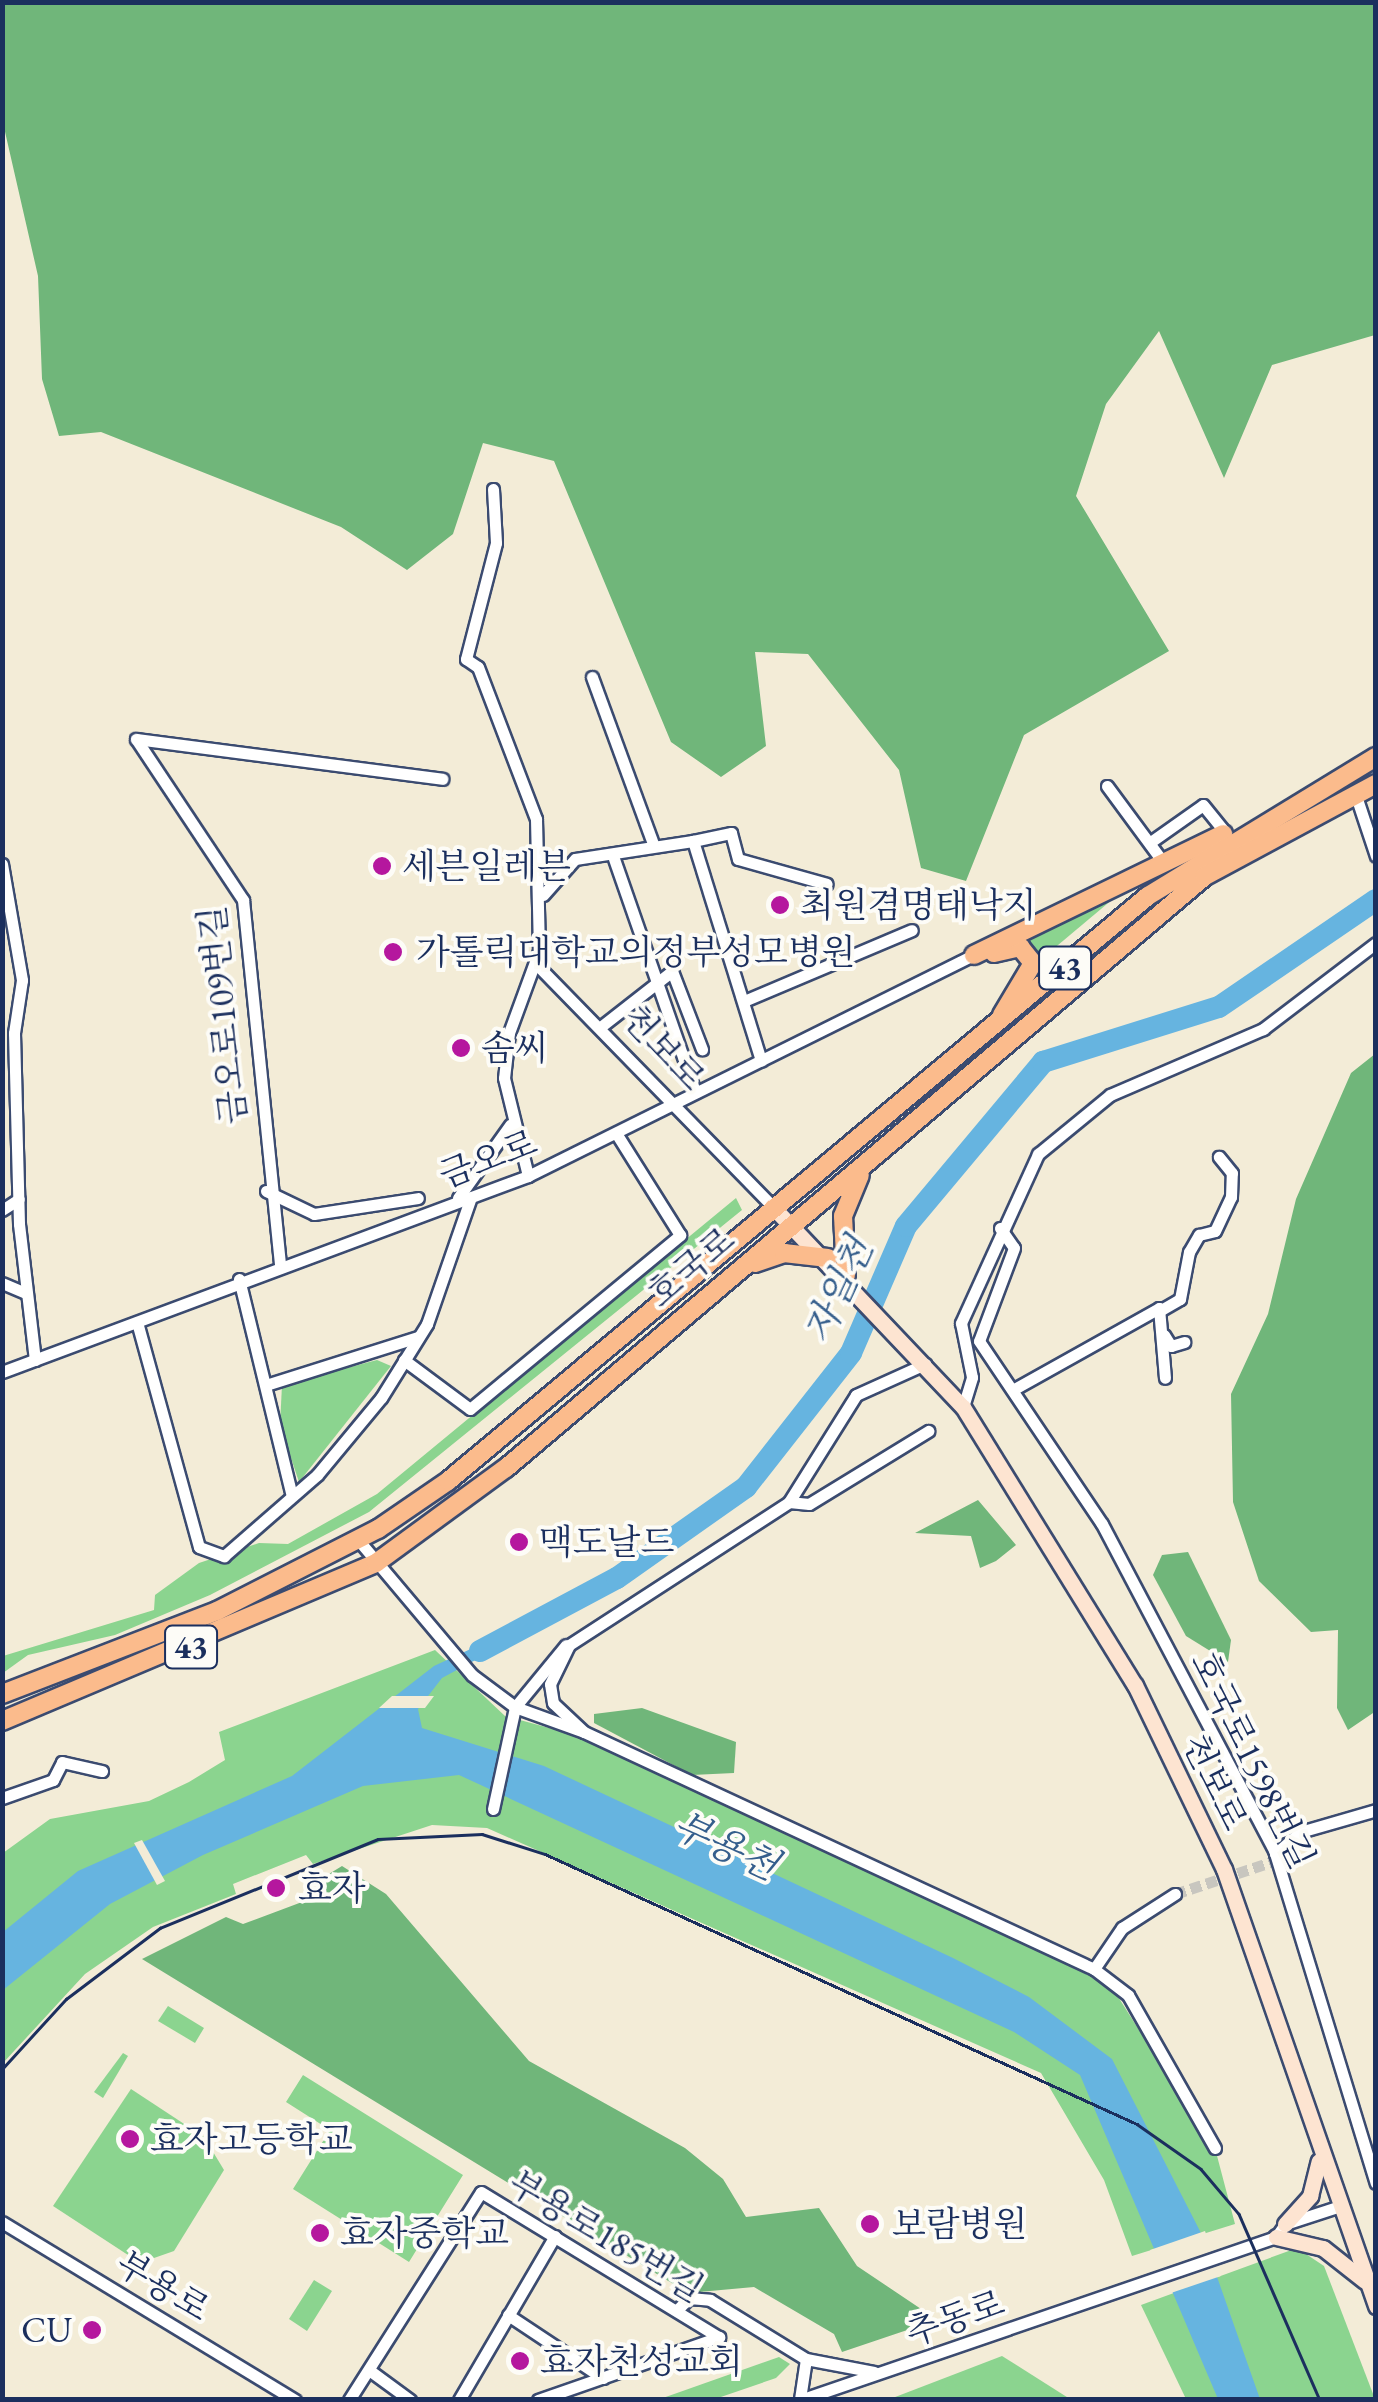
<!DOCTYPE html>
<meta charset="utf-8">
<style>
body{margin:0}
#map{position:relative;width:1378px;height:2402px;overflow:hidden;background:#f3ecd7;font-family:"EB Garamond","Noto Serif KR",serif}
div>[style]{position:absolute}
[style*='--x']{left:calc(var(--x)*1px);top:calc(var(--y)*1px);width:calc(var(--w)*1px);rotate:calc(var(--a)*1deg)}
.green>*{inset:0;background:#8bd48f}
.forest>*{inset:0;background:#70b67a}
.water>*{inset:0;background:#66b4e0}
.pier>*{inset:0;background:#f3ecd7}
.river>*{height:22px;margin:-11px;padding:0 11px;transform-origin:11px;border-radius:11px;background:#66b4e0}
.street-tunnel>*{height:11px;margin-top:-5.5px;transform-origin:0;background:repeating-linear-gradient(90deg,#c8c6bf 0 11px,transparent 0 16.5px)}
.roads{filter:drop-shadow(2px 0 #3b4b70) drop-shadow(-2px 0 #3b4b70) drop-shadow(0 2px #3b4b70) drop-shadow(0 -2px #3b4b70)}
.street>*{height:11px;margin:-5.5px;padding:0 5.5px;transform-origin:5.5px;border-radius:5.5px;background:#fff}
.secondary>*{height:15px;margin:-7.5px;padding:0 7.5px;transform-origin:7.5px;border-radius:7.5px;background:#fde4d1}
.primary>*{height:18px;margin:-9px;padding:0 9px;transform-origin:9px;border-radius:9px;background:#fbbb8c}
.tram>*{height:2.5px;margin:-1.25px;padding:0 1.25px;transform-origin:1.25px;border-radius:1.25px;background:#1b2f5e}
.dots>*{width:28px;height:28px;translate:-50% -50%;box-sizing:border-box;border:5px solid #fdfcf7;border-radius:50%}
span{translate:-50% -50%;white-space:nowrap;text-align:center;line-height:1.15;-webkit-text-stroke:8px #fdfcf7;paint-order:stroke}
.shield-label span{padding:2px 8px;background:#fdfcf7;border:2px solid;border-radius:8px;-webkit-text-stroke-width:0}
.shield-label{font-size:32px;color:#1b2f5e;font-weight:700}
.poi-label{font-size:35px;color:#1b2f5e}
.left{translate:0 -50%;text-align:left}
.right{translate:-100% -50%;text-align:right}
.street-label{font-size:35px;color:#1b2f5e}
.water-label{font-size:38px;color:#355e8c;font-style:italic}
.frame{position:absolute;inset:0;border:5px solid #1b2f5e;pointer-events:none}
</style>
<div id="map">
<div class="green">
<div style="clip-path:polygon(1132px 883px,1039px 961px,1021px 937px)"></div>
<div style="clip-path:polygon(736px 1198px,742px 1210px,369px 1512px,210px 1595px,115px 1635px,28px 1655px,3px 1673px,3px 1656px,154px 1610px,155px 1595px,199px 1563px,259px 1543px,288px 1544px,377px 1494px)"></div>
<div style="clip-path:polygon(377px 1360px,391px 1366px,299px 1482px,280px 1425px,282px 1385px)"></div>
<div style="clip-path:polygon(435px 1650px,505px 1716px,586px 1738px,1110px 1984px,1216px 2152px,1235px 2224px,1132px 2256px,1104px 2180px,1041px 2073px,487px 1828px,432px 1825px,313px 1864px,306px 1855px,233px 1884px,236px 1894px,153px 1927px,85px 1974px,3px 2063px,3px 1853px,50px 1819px,149px 1801px,189px 1782px,225px 1760px,219px 1732px)"></div>
<div style="clip-path:polygon(168px 2006px,204px 2028px,195px 2043px,158px 2021px)"></div>
<div style="clip-path:polygon(123px 2053px,128px 2056px,103px 2098px,94px 2092px)"></div>
<div style="clip-path:polygon(303px 2075px,463px 2175px,409px 2262px,293px 2189px,330px 2130px,286px 2102px)"></div>
<div style="clip-path:polygon(131px 2089px,204px 2137px,224px 2170px,174px 2251px,154px 2258px,128px 2255px,53px 2206px)"></div>
<div style="clip-path:polygon(1297px 2248px,1324px 2266px,1375px 2399px,1186px 2399px,1141px 2305px)"></div>
<div style="clip-path:polygon(314px 2280px,332px 2291px,307px 2331px,289px 2319px)"></div>
<div style="clip-path:polygon(1002px 2356px,1070px 2399px,890px 2399px)"></div>
<div style="clip-path:polygon(779px 2357px,790px 2364px,776px 2378px,715px 2399px,660px 2399px)"></div>
</div>
<div class="forest">
<div style="clip-path:polygon(2px 3px,1375px 3px,1375px 335px,1272px 365px,1224px 478px,1159px 331px,1106px 404px,1076px 496px,1169px 651px,1024px 735px,966px 881px,921px 868px,899px 770px,808px 654px,755px 652px,766px 746px,721px 777px,671px 742px,554px 461px,483px 443px,453px 534px,407px 570px,341px 527px,101px 432px,59px 436px,42px 379px,38px 276px,3px 123px)"></div>
<div style="clip-path:polygon(1375px 1054px,1376px 1711px,1348px 1730px,1337px 1708px,1338px 1630px,1311px 1632px,1259px 1581px,1233px 1502px,1231px 1394px,1268px 1314px,1296px 1199px,1351px 1073px)"></div>
<div style="clip-path:polygon(978px 1500px,1016px 1545px,996px 1561px,980px 1568px,971px 1536px,915px 1533px)"></div>
<div style="clip-path:polygon(1188px 1552px,1231px 1640px,1228px 1662px,1186px 1636px,1153px 1575px,1162px 1555px)"></div>
<div style="clip-path:polygon(642px 1708px,736px 1742px,734px 1773px,692px 1775px,594px 1723px,594px 1714px)"></div>
<div style="clip-path:polygon(342px 1866px,386px 1894px,529px 2061px,685px 2148px,723px 2179px,746px 2217px,819px 2208px,857px 2266px,930px 2315px,928px 2323px,842px 2352px,834px 2334px,754px 2287px,688px 2293px,142px 1959px,226px 1917px,243px 1924px,326px 1893px,324px 1877px)"></div>
</div>
<div class="water">
<div style="clip-path:polygon(505px 1633px,509px 1642px,442px 1678px,418px 1709px,422px 1728px,544px 1766px,953px 1958px,1029px 1997px,1112px 2059px,1203px 2237px,1260px 2399px,1218px 2399px,1080px 2075px,1014px 2032px,459px 1775px,363px 1786px,203px 1855px,110px 1904px,3px 1990px,3px 1932px,78px 1871px,292px 1776px,434px 1666px)"></div>
</div>
<div class="pier">
<div style="clip-path:polygon(392px 1696px,434px 1696px,425px 1708px,379px 1708px)"></div>
<div style="clip-path:polygon(142px 1840px,165px 1881px,157px 1885px,134px 1843px)"></div>
<div style="clip-path:polygon(1205px 2231px,1221px 2276px,1168px 2294px,1150px 2250px)"></div>
</div>
<div class="river">
<div style="--x:480;--y:1651;--w:155;--a:-28.1"></div>
<div style="--x:617;--y:1578;--w:158;--a:-35.2"></div>
<div style="--x:746;--y:1487;--w:170;--a:-51.9"></div>
<div style="--x:851;--y:1353;--w:138;--a:-66.6"></div>
<div style="--x:906;--y:1226;--w:214;--a:-50.1"></div>
<div style="--x:1043;--y:1062;--w:184;--a:-17.4"></div>
<div style="--x:1219;--y:1007;--w:190;--a:-34.3"></div>
</div>
<div class="street-tunnel">
<div style="--x:1175;--y:1894;--w:108;--a:-18.4"></div>
</div>
<div class="roads">
<div class="street">
<div style="--x:493;--y:489;--w:54;--a:86.8"></div>
<div style="--x:496;--y:543;--w:120;--a:104.5"></div>
<div style="--x:466;--y:659;--w:14;--a:34"></div>
<div style="--x:478;--y:667;--w:163;--a:69.1"></div>
<div style="--x:536;--y:819;--w:132;--a:88.7"></div>
<div style="--x:539;--y:951;--w:87;--a:110.1"></div>
<div style="--x:509;--y:1033;--w:45;--a:96.3"></div>
<div style="--x:504;--y:1078;--w:101;--a:76.2"></div>
<div style="--x:592;--y:677;--w:180;--a:69.9"></div>
<div style="--x:1107;--y:786;--w:89;--a:53.6"></div>
<div style="--x:1355;--y:793;--w:66;--a:71.6"></div>
<div style="--x:693;--y:841;--w:39;--a:-12"></div>
<div style="--x:731;--y:833;--w:27;--a:75"></div>
<div style="--x:738;--y:859;--w:92;--a:15.7"></div>
<div style="--x:1152;--y:841;--w:62;--a:-35.2"></div>
<div style="--x:1203;--y:805;--w:36;--a:51"></div>
<div style="--x:613;--y:856;--w:250;--a:70.8"></div>
<div style="--x:2;--y:864;--w:118;--a:80.2"></div>
<div style="--x:22;--y:980;--w:54;--a:98.6"></div>
<div style="--x:14;--y:1033;--w:191;--a:88.5"></div>
<div style="--x:19;--y:1224;--w:137;--a:83.3"></div>
<div style="--x:543;--y:895;--w:48;--a:-48.4"></div>
<div style="--x:575;--y:859;--w:119;--a:-8.7"></div>
<div style="--x:693;--y:841;--w:230;--a:72.8"></div>
<div style="--x:537;--y:965;--w:337;--a:45.7"></div>
<div style="--x:744;--y:1001;--w:182;--a:-22.9"></div>
<div style="--x:603;--y:1025;--w:88;--a:-38"></div>
<div style="--x:672;--y:971;--w:84;--a:69"></div>
<div style="--x:266;--y:1191;--w:53;--a:25.6"></div>
<div style="--x:314;--y:1214;--w:105;--a:-8.7"></div>
<div style="--x:458;--y:1198;--w:90;--a:-54.5"></div>
<div style="--x:2;--y:1210;--w:20;--a:-33"></div>
<div style="--x:1000;--y:1228;--w:24;--a:55"></div>
<div style="--x:1014;--y:1248;--w:99;--a:110.6"></div>
<div style="--x:979;--y:1341;--w:220;--a:56.1"></div>
<div style="--x:1102;--y:1524;--w:369;--a:62.2"></div>
<div style="--x:1274;--y:1850;--w:348;--a:73"></div>
<div style="--x:280;--y:1264;--w:366;--a:-95.8"></div>
<div style="--x:243;--y:900;--w:193;--a:-123.6"></div>
<div style="--x:136;--y:739;--w:309;--a:7.4"></div>
<div style="--x:239;--y:1279;--w:223;--a:76.3"></div>
<div style="--x:2;--y:1283;--w:25;--a:23"></div>
<div style="--x:1161;--y:1310;--w:22;--a:-30"></div>
<div style="--x:1180;--y:1299;--w:48;--a:-79.2"></div>
<div style="--x:1189;--y:1252;--w:20;--a:-60"></div>
<div style="--x:1199;--y:1235;--w:16;--a:-14"></div>
<div style="--x:1215;--y:1231;--w:38;--a:-65"></div>
<div style="--x:1231;--y:1197;--w:24;--a:-88"></div>
<div style="--x:1232;--y:1173;--w:21;--a:-129"></div>
<div style="--x:137;--y:1322;--w:233;--a:74.6"></div>
<div style="--x:199;--y:1547;--w:27;--a:20"></div>
<div style="--x:224;--y:1556;--w:123;--a:-41.1"></div>
<div style="--x:317;--y:1475;--w:100;--a:-50.3"></div>
<div style="--x:381;--y:1398;--w:87;--a:-58.1"></div>
<div style="--x:427;--y:1324;--w:134;--a:-70.9"></div>
<div style="--x:1164;--y:1335;--w:13;--a:58"></div>
<div style="--x:1171;--y:1346;--w:14;--a:-17"></div>
<div style="--x:404;--y:1360;--w:82;--a:36.6"></div>
<div style="--x:470;--y:1409;--w:273;--a:-39.6"></div>
<div style="--x:680;--y:1235;--w:120;--a:-122.1"></div>
<div style="--x:2;--y:1372;--w:561;--a:-20.44"></div>
<div style="--x:528;--y:1176;--w:498;--a:-26.4"></div>
<div style="--x:269;--y:1384;--w:156;--a:-17.5"></div>
<div style="--x:1016;--y:1388;--w:164;--a:-29.2"></div>
<div style="--x:1159;--y:1308;--w:70;--a:85.1"></div>
<div style="--x:963;--y:1407;--w:31;--a:-73"></div>
<div style="--x:972;--y:1377;--w:55;--a:-101.5"></div>
<div style="--x:961;--y:1323;--w:186;--a:-65.5"></div>
<div style="--x:1038;--y:1154;--w:93;--a:-39.3"></div>
<div style="--x:1110;--y:1095;--w:167;--a:-23.3"></div>
<div style="--x:1263;--y:1029;--w:142;--a:-37.3"></div>
<div style="--x:789;--y:1502;--w:126;--a:-57.9"></div>
<div style="--x:856;--y:1395;--w:76;--a:-24.2"></div>
<div style="--x:360;--y:1542;--w:174;--a:49.9"></div>
<div style="--x:472;--y:1675;--w:54;--a:36.7"></div>
<div style="--x:515;--y:1707;--w:73;--a:19.9"></div>
<div style="--x:584;--y:1732;--w:42;--a:-136.9"></div>
<div style="--x:553;--y:1703;--w:19;--a:-99"></div>
<div style="--x:550;--y:1684;--w:43;--a:-64"></div>
<div style="--x:569;--y:1645;--w:262;--a:-33"></div>
<div style="--x:789;--y:1502;--w:20;--a:6"></div>
<div style="--x:809;--y:1504;--w:140;--a:-31.5"></div>
<div style="--x:584;--y:1732;--w:562;--a:24.92"></div>
<div style="--x:1094;--y:1969;--w:50;--a:-55.7"></div>
<div style="--x:1122;--y:1928;--w:63;--a:-32.7"></div>
<div style="--x:2;--y:1798;--w:54;--a:-19.4"></div>
<div style="--x:53;--y:1780;--w:20;--a:-63"></div>
<div style="--x:62;--y:1762;--w:41;--a:12.7"></div>
<div style="--x:493;--y:1809;--w:104;--a:-77.8"></div>
<div style="--x:515;--y:1707;--w:80;--a:-50.6"></div>
<div style="--x:1275;--y:1854;--w:33;--a:-41"></div>
<div style="--x:1300;--y:1832;--w:79;--a:-16.1"></div>
<div style="--x:1094;--y:1969;--w:43;--a:37.4"></div>
<div style="--x:1128;--y:1995;--w:176;--a:60.4"></div>
<div style="--x:2;--y:2222;--w:343;--a:31.3"></div>
<div style="--x:677;--y:2310;--w:17;--a:-45"></div>
<div style="--x:689;--y:2298;--w:21;--a:5"></div>
<div style="--x:710;--y:2300;--w:113;--a:31.6"></div>
<div style="--x:806;--y:2359;--w:69;--a:10.8"></div>
<div style="--x:508;--y:2315;--w:114;--a:33.6"></div>
<div style="--x:369;--y:2370;--w:51;--a:36.2"></div>
<div style="--x:800;--y:2399;--w:40;--a:-81.5"></div>
<div style="--x:349;--y:2400;--w:246;--a:-57.6"></div>
<div style="--x:481;--y:2192;--w:279;--a:31.4"></div>
<div style="--x:459;--y:2400;--w:190;--a:-59.7"></div>
<div style="--x:538;--y:2400;--w:192;--a:-19.2"></div>
<div style="--x:800;--y:2400;--w:503;--a:-18.9"></div>
<div style="--x:1276;--y:2237;--w:16;--a:-55"></div>
<div style="--x:1285;--y:2224;--w:55;--a:-18.1"></div>
</div>
<div class="secondary">
<div style="--x:772;--y:1206;--w:277;--a:46.5"></div>
<div style="--x:963;--y:1407;--w:327;--a:58.3"></div>
<div style="--x:1135;--y:1685;--w:204;--a:64.2"></div>
<div style="--x:1224;--y:1869;--w:463;--a:70.8"></div>
<div style="--x:1285;--y:2224;--w:38;--a:-48"></div>
<div style="--x:1310;--y:2196;--w:36;--a:-76"></div>
<div style="--x:1276;--y:2237;--w:48;--a:13.2"></div>
<div style="--x:1323;--y:2248;--w:53;--a:38.2"></div>
</div>
<div class="primary">
<div style="--x:994;--y:953;--w:27;--a:-13"></div>
<div style="--x:1020;--y:947;--w:21;--a:51"></div>
<div style="--x:1033;--y:963;--w:61;--a:120.8"></div>
<div style="--x:974;--y:955;--w:277;--a:-25.9"></div>
<div style="--x:755;--y:1263;--w:31;--a:-19"></div>
<div style="--x:784;--y:1253;--w:44;--a:6.5"></div>
<div style="--x:846;--y:1275;--w:59;--a:-92.9"></div>
<div style="--x:843;--y:1216;--w:44;--a:-67.5"></div>
<div style="--x:2;--y:1694;--w:230;--a:-21.1"></div>
<div style="--x:217;--y:1611;--w:181;--a:-27"></div>
<div style="--x:378;--y:1529;--w:85;--a:-34.4"></div>
<div style="--x:448;--y:1481;--w:912;--a:-39.89"></div>
<div style="--x:1148;--y:896;--w:267;--a:-31.4"></div>
<div style="--x:2;--y:1721;--w:406;--a:-22.9"></div>
<div style="--x:376;--y:1563;--w:161;--a:-36.2"></div>
<div style="--x:506;--y:1468;--w:916;--a:-40.26"></div>
<div style="--x:1205;--y:876;--w:194;--a:-28.3"></div>
</div>
</div>
<div class="tram">
<div style="--x:2;--y:2069;--w:95;--a:-47.6"></div>
<div style="--x:66;--y:1999;--w:118;--a:-37.1"></div>
<div style="--x:160;--y:1928;--w:235;--a:-22.2"></div>
<div style="--x:378;--y:1839;--w:104;--a:-2.8"></div>
<div style="--x:482;--y:1834;--w:66;--a:17.6"></div>
<div style="--x:545;--y:1854;--w:651;--a:24.52"></div>
<div style="--x:1137;--y:2124;--w:78;--a:35.1"></div>
<div style="--x:1201;--y:2169;--w:59;--a:49.8"></div>
<div style="--x:1239;--y:2214;--w:203;--a:66.5"></div>
</div>
<div class="dots">
<div style="left:382px;top:866px;background:#b5179e"></div>
<div style="left:780px;top:905px;background:#b5179e"></div>
<div style="left:393px;top:952px;background:#b5179e"></div>
<div style="left:461px;top:1048px;background:#b5179e"></div>
<div style="left:519px;top:1542px;background:#b5179e"></div>
<div style="left:276px;top:1888px;background:#b5179e"></div>
<div style="left:130px;top:2139px;background:#b5179e"></div>
<div style="left:870px;top:2224px;background:#b5179e"></div>
<div style="left:320px;top:2233px;background:#b5179e"></div>
<div style="left:92px;top:2330px;background:#b5179e"></div>
<div style="left:520px;top:2361px;background:#b5179e"></div>
</div>
<div class="shield-label">
<span style="left:1065px;top:968px">43</span>
<span style="left:191px;top:1647px">43</span>
</div>
<div class="poi-label">
<span class="left" style="left:402px;top:866px">세븐일레븐</span>
<span class="left" style="left:800px;top:905px">최원겸명태낙지</span>
<span class="left" style="left:416px;top:952px">가톨릭대학교의정부성모병원</span>
<span class="left" style="left:481px;top:1048px">솜씨</span>
<span class="left" style="left:539px;top:1542px">맥도날드</span>
<span class="left" style="left:298px;top:1888px">효자</span>
<span class="left" style="left:150px;top:2139px">효자고등학교</span>
<span class="left" style="left:892px;top:2224px">보람병원</span>
<span class="left" style="left:340px;top:2233px">효자중학교</span>
<span class="right" style="left:72px;top:2330px">CU</span>
<span class="left" style="left:540px;top:2361px">효자천성교회</span>
</div>
<div class="street-label">
<span style="left:223px;top:1015px;rotate:-96deg">금오로109번길</span>
<span style="left:664px;top:1048px;rotate:47deg">천보로</span>
<span style="left:488px;top:1159px;rotate:-21deg">금오로</span>
<span style="left:691px;top:1267px;rotate:-40deg">호국로</span>
<span style="left:1253px;top:1760px;rotate:64deg">호국로1598번길</span>
<span style="left:1215px;top:1782px;rotate:64deg">천보로</span>
<span style="left:606px;top:2236px;rotate:31deg">부용로185번길</span>
<span style="left:163px;top:2286px;rotate:31deg">부용로</span>
<span style="left:955px;top:2318px;rotate:-19deg">추동로</span>
</div>
<div class="water-label">
<span style="left:838px;top:1290px;rotate:-65deg">자일천</span>
<span style="left:726px;top:1845px;rotate:25deg">부용천</span>
</div>
<div class="frame"></div>
</div>
